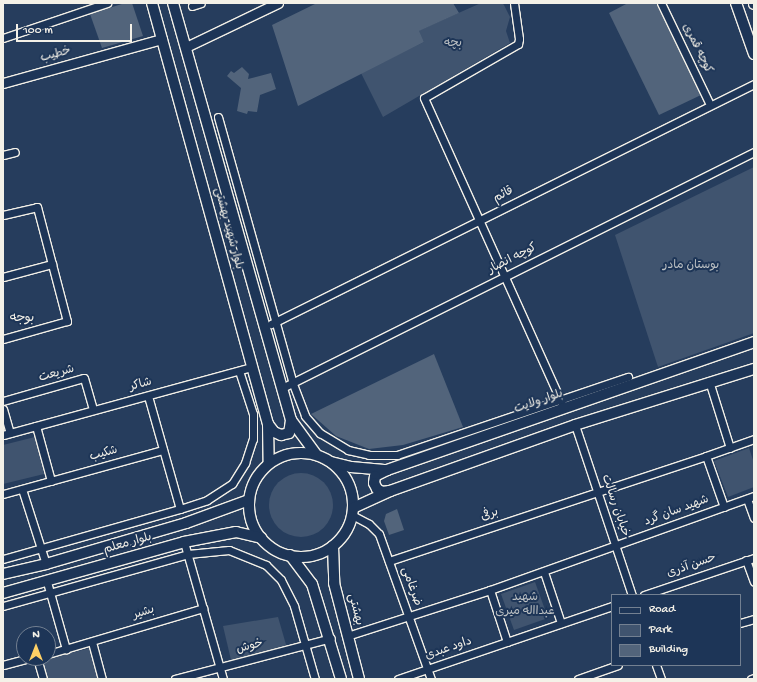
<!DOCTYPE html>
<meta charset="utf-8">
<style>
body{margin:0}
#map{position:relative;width:757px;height:682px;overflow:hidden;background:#263d5d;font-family:"Gochi Hand","Playpen Sans Arabic",sans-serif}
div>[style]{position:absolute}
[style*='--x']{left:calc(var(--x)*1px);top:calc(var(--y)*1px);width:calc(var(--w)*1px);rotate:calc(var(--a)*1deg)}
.green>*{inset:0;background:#40546f}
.round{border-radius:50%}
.building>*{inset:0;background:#52647b}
.roads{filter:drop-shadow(1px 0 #f4f1e8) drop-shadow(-1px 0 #f4f1e8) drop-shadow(0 1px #f4f1e8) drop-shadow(0 -1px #f4f1e8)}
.minor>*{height:7px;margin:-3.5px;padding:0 3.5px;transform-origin:3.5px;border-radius:3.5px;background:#1d3557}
.tertiary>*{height:9px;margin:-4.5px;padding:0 4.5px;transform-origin:4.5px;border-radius:4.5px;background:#1d3557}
.secondary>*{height:10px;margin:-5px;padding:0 5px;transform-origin:5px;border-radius:5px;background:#1d3557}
.secondary>.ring{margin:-5px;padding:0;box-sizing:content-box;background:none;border:10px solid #1d3557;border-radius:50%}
span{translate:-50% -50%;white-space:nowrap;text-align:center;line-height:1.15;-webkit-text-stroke:4px #1d3557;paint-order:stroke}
.park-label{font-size:12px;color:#bec2c4}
.street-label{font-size:12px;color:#f4f1e8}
.neighbourhood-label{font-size:13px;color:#f4f1e8}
.frame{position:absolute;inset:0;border:4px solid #f4f1e8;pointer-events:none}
.legend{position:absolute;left:611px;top:594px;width:130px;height:72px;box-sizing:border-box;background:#1d3557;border:1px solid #738091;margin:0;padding:5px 7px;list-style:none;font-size:12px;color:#f4f1e8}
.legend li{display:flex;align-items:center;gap:8px;height:20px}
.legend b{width:20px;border:1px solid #738091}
.north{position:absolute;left:16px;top:626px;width:40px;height:40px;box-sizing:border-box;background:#1d3557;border:1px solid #738091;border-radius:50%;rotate:0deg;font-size:11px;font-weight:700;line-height:16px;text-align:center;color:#f4f1e8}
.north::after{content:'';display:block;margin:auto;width:14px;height:18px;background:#ffd166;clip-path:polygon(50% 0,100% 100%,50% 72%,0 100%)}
.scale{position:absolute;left:16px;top:24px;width:116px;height:18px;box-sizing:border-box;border:2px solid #f4f1e8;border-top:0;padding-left:5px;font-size:12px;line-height:14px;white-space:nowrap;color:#f4f1e8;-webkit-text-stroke:3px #1d3557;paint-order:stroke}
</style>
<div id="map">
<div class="green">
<div style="clip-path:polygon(481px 3px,502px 3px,504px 5px,510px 17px,506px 31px,510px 43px,383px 117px,361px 73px,424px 42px,418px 31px)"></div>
<div style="clip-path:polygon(754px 167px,754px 333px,658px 367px,615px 235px)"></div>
<div style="clip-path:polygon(35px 437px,44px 474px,3px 484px,3px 445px)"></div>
<div style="clip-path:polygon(749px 448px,754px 463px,754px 487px,728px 497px,714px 461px)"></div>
<div class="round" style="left:269px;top:473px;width:64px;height:64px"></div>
<div style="clip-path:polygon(535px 582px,548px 618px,514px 630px,501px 594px)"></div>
<div style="clip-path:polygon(278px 617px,287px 648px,231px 660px,223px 626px)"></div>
<div style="clip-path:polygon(90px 648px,98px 679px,48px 679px,43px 660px)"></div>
</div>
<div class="building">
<div style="clip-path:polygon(125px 3px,132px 3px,143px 36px,102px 48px,90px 14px)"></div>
<div style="clip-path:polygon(317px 3px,453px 3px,459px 13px,419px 31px,424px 42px,298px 106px,272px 25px)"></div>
<div style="clip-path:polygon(628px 3px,656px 3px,701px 95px,659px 115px,609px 13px)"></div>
<div style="clip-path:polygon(242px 67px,249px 74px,248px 79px,271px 73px,276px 89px,260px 95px,257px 112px,248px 111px,247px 114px,237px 111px,241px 88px,227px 76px,231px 71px,234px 73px)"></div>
<div style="clip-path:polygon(434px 354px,463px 427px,403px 445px,369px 449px,336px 436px,311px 414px)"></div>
<div style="clip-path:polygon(397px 509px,404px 530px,389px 535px,384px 521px,386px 514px)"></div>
</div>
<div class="roads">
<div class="minor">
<div style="--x:514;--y:3;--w:36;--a:82"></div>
<div style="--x:519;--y:39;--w:5;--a:101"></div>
<div style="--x:518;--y:44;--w:108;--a:150.1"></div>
<div style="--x:424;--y:98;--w:336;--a:65.7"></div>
<div style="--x:661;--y:3;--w:113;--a:64.3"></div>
<div style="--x:192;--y:6;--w:9;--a:-18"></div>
<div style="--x:3;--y:38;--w:110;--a:-18.6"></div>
<div style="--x:218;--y:117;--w:277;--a:74.3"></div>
<div style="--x:293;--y:384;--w:34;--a:69"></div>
<div style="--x:305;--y:416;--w:23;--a:49"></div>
<div style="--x:320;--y:433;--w:33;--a:31"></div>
<div style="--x:348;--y:450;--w:22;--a:13"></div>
<div style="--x:369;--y:455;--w:28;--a:0"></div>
<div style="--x:397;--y:455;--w:244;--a:-18.7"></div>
<div style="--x:3;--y:155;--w:12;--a:-14"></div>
<div style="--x:3;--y:215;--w:35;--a:-13"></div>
<div style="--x:37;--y:207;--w:118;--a:75.3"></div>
<div style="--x:67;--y:321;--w:66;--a:164.3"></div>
<div style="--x:3;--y:277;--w:51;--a:-14.9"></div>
<div style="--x:271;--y:324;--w:539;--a:-26.42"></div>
<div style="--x:709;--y:381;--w:70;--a:72.6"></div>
<div style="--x:282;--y:388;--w:528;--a:-26.57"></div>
<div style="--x:148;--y:396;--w:117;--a:74.2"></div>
<div style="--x:3;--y:401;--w:84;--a:-15.9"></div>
<div style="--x:84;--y:378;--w:33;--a:74"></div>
<div style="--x:3;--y:409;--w:25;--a:74"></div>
<div style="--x:575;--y:425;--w:179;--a:71.5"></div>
<div style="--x:36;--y:426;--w:57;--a:74.7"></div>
<div style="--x:3;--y:435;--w:258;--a:-15.3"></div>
<div style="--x:22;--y:489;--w:79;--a:72.3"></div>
<div style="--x:3;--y:494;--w:166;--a:-15.4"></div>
<div style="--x:747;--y:499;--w:20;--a:70"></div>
<div style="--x:724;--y:507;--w:54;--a:-109.4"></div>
<div style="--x:706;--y:456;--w:51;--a:-19.5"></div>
<div style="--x:352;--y:515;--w:19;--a:28"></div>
<div style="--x:369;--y:524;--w:14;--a:45"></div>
<div style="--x:379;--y:534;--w:154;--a:70.3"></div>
<div style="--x:184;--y:542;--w:142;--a:74.1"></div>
<div style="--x:3;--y:559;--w:184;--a:-15.8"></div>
<div style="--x:180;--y:509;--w:28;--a:-18"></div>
<div style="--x:207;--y:500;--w:30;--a:-33"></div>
<div style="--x:232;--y:484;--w:25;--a:-58"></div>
<div style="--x:245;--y:463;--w:25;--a:-72"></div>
<div style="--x:253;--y:439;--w:25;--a:-90"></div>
<div style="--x:253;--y:414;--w:45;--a:-108"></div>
<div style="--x:746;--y:560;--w:23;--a:70"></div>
<div style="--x:389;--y:561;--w:334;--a:-18.3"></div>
<div style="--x:544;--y:572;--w:54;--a:71.6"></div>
<div style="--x:47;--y:582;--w:70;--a:74.2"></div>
<div style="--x:644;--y:595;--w:116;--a:-18.6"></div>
<div style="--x:3;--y:606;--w:192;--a:-15.7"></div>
<div style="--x:188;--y:554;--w:41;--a:-5.6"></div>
<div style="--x:229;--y:550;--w:40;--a:22"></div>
<div style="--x:266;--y:565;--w:21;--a:45"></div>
<div style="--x:281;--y:580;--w:29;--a:63"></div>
<div style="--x:294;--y:606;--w:76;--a:74"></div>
<div style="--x:740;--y:623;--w:15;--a:-16"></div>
<div style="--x:347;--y:636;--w:150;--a:-17.8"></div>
<div style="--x:92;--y:642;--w:38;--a:75"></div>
<div style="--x:507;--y:642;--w:55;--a:-108.1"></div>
<div style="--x:490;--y:590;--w:280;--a:-19.6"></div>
<div style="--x:48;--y:654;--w:162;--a:-16.5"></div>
<div style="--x:37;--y:658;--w:22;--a:74"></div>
<div style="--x:3;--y:665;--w:28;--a:-15"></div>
<div style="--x:656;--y:665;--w:15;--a:70"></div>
<div style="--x:175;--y:679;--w:161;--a:-14.7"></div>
<div style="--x:398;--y:679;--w:226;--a:-18.8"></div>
<div style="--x:578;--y:679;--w:42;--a:-19.3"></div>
<div style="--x:751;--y:679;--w:3;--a:-18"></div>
</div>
<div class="tertiary">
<div style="--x:186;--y:47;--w:102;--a:-25.6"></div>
<div style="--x:3;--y:83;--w:165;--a:-15.5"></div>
</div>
<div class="secondary">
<div style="--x:152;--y:3;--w:437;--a:74.6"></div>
<div style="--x:268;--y:424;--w:39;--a:89"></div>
<div style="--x:173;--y:3;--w:433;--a:74.2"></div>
<div style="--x:291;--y:420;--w:42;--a:53.7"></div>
<div style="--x:736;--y:3;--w:54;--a:70.6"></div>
<div style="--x:754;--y:3;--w:1;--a:90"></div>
<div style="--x:268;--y:424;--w:10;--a:53"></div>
<div style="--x:274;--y:432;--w:8;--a:23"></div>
<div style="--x:281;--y:435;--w:8;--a:-14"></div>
<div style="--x:289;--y:433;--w:13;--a:-81"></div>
<div class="ring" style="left:249px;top:453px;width:94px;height:94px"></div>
<div style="--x:331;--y:462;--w:21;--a:14"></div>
<div style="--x:351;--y:467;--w:36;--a:5"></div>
<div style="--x:387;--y:470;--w:389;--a:-19.2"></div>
<div style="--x:387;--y:470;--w:13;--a:153"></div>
<div style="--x:375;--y:476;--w:7;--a:98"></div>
<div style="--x:374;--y:483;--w:7;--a:63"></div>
<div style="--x:377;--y:489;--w:6;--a:31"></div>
<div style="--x:382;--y:492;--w:8;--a:-7"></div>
<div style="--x:353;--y:508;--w:41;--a:-24.7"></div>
<div style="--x:390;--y:491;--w:196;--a:-19.6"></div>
<div style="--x:575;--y:425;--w:188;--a:-17.4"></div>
<div style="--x:333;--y:546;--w:37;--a:88"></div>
<div style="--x:334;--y:583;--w:99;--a:75.4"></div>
<div style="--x:290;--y:555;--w:36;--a:53"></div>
<div style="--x:312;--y:584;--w:99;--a:73"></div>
<div style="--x:3;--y:574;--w:44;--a:-13.1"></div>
<div style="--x:46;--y:564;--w:146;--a:-16.3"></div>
<div style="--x:186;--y:523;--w:67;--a:-20.1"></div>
<div style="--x:3;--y:593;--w:188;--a:-15.7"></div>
<div style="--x:184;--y:542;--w:53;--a:-10.9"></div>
<div style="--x:236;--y:532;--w:26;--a:13"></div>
</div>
</div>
<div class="park-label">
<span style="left:453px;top:45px">بچه</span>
<span style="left:691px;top:267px">بوستان مادر</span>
<span style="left:525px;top:606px">شهید<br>عبدااله میری</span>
</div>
<div class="street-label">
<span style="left:696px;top:49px;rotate:64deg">کوچه قمری</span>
<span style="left:56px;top:56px;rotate:-15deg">خطیب</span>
<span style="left:504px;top:196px;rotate:-27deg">قائم</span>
<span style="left:227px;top:229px;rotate:75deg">بلوار شهید بهشتی</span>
<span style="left:513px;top:260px;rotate:-27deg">کوچه انصار</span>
<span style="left:57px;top:375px;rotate:-15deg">شریعت</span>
<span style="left:141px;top:386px;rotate:-15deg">شاکر</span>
<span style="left:539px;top:403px;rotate:-19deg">بلوار ولایت</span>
<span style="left:104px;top:455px;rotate:-15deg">شکیب</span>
<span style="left:614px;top:506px;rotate:71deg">خیابان رسالت</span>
<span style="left:677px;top:512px;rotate:-20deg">شهید سان گرد</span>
<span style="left:490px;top:516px;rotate:-19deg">برفی</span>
<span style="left:128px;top:545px;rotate:-16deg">بلوار معلم</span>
<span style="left:692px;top:567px;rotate:-19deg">حسن آذری</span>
<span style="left:410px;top:587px;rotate:71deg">ضرغامی</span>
<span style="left:354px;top:610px;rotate:76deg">بهشتی</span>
<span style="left:144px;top:614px;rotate:-17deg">بشیر</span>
<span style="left:250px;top:648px;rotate:-15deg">خوش</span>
<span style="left:449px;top:650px;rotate:-19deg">داود عبدی</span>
</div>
<div class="neighbourhood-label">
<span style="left:22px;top:319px">بوجه</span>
</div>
<div class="frame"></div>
<ul class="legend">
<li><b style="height:5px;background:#1d3557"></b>Road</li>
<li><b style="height:11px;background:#40546f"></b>Park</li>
<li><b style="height:11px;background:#52647b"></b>Building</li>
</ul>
<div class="north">N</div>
<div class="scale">100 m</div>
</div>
